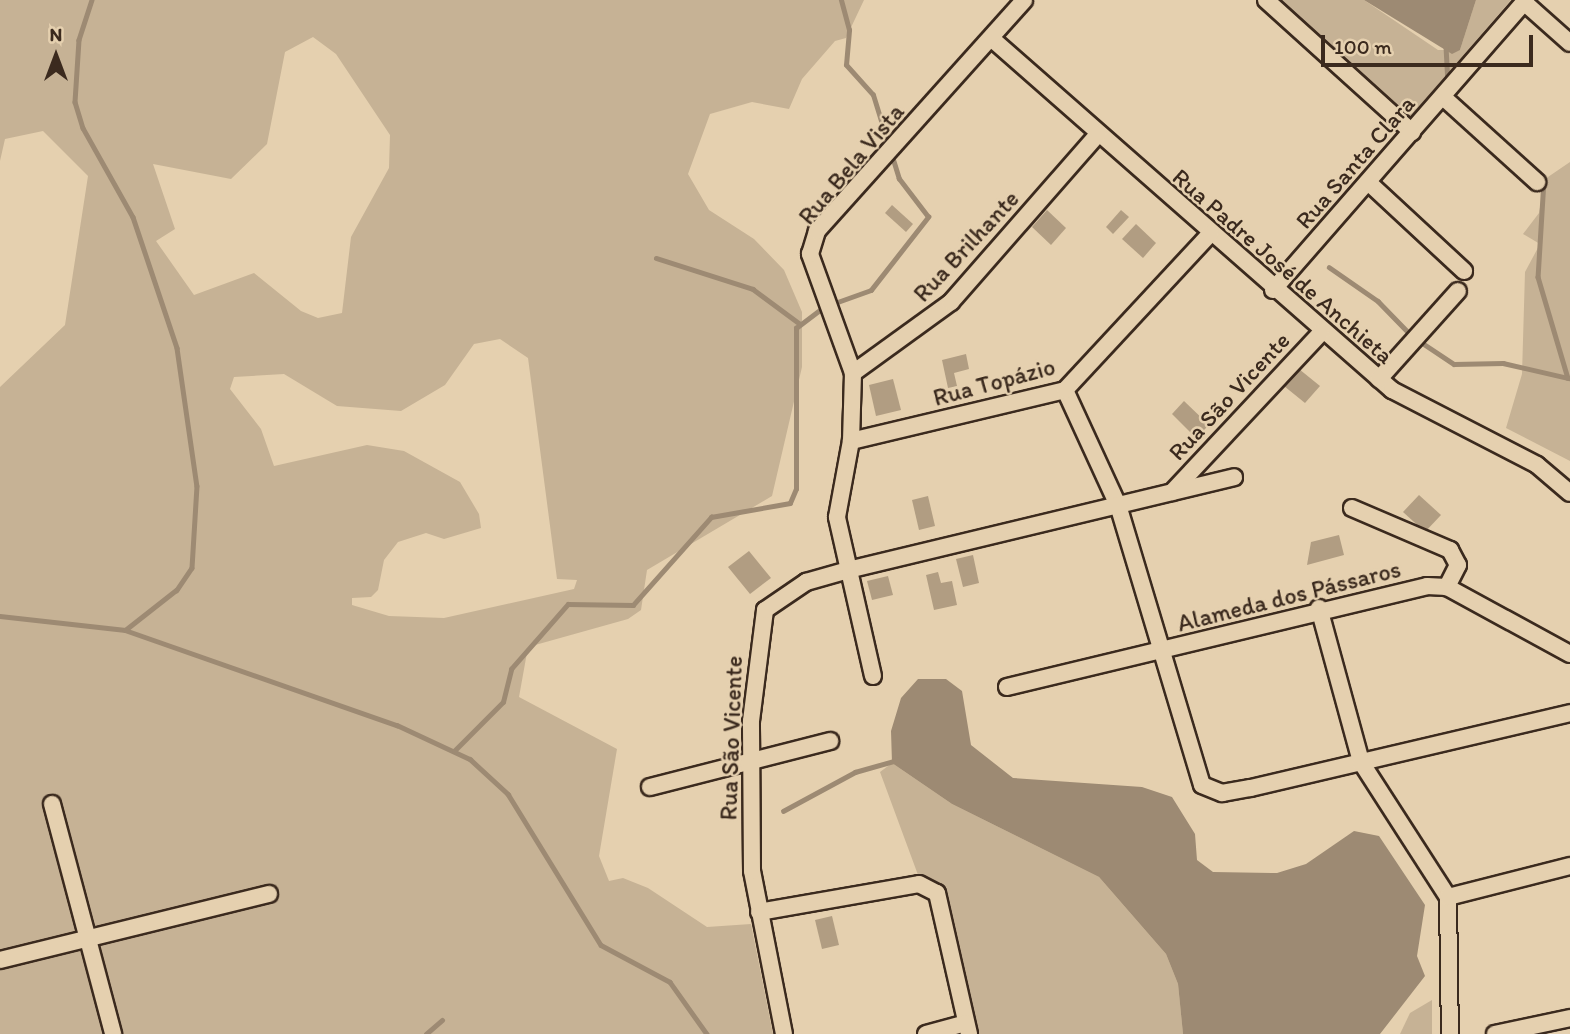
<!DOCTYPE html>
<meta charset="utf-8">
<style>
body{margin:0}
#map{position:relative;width:1570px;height:1034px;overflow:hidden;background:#e5d0af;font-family:Itim,sans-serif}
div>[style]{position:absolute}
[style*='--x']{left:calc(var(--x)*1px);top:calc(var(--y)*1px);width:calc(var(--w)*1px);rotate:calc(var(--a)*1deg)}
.green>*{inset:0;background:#c6b295}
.water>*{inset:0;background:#9d8a73}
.stream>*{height:4.5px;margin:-2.25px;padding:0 2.25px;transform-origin:2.25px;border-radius:2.25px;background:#9d8a73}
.building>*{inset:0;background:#b19d82}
.roads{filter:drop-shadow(2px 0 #3b2a1e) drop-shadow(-2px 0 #3b2a1e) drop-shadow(0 2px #3b2a1e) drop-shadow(0 -2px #3b2a1e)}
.street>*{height:16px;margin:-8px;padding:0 8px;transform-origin:8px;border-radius:8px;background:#e5d0af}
span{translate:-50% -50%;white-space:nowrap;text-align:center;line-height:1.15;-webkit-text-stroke:5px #e5d0af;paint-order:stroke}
.street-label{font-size:24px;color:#3b2a1e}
.north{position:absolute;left:21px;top:21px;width:70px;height:70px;-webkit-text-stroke:5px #e5d0af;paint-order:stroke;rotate:0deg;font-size:19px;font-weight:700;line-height:28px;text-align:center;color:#3b2a1e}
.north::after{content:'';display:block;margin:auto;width:24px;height:32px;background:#3b2a1e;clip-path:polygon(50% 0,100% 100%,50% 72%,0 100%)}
.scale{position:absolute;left:1321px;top:35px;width:212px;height:32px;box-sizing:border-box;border:4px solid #3b2a1e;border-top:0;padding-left:9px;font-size:21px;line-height:24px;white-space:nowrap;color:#3b2a1e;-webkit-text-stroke:5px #e5d0af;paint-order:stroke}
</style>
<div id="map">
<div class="green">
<div style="clip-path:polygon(evenodd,0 0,864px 0,846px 38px,835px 41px,802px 79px,789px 109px,752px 102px,710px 114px,688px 174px,709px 210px,754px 239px,784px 270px,802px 312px,802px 367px,772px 496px,647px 570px,641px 610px,628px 619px,528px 647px,519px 697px,617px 749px,599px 856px,609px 881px,623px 878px,648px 888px,707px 927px,751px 924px,773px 1034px,0 1034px,0 387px,65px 325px,88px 176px,43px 131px,5px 139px,0 161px,0 0,313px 37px,336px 54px,390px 135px,389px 168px,351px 237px,342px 313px,318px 318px,301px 311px,254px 273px,194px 295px,156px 241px,175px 229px,153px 164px,231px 179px,267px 144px,285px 52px,313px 37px,0 0,500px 339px,528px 358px,557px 579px,577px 580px,574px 589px,444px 618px,389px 616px,352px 605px,352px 598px,371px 597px,378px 590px,384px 560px,398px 542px,426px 533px,444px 539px,481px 528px,479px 514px,460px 482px,404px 451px,367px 445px,274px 466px,261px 429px,230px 389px,234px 377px,284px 374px,337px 406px,401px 411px,445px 385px,474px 344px,500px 339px)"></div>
<div style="clip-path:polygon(1281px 0,1364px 0,1438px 50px,1460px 50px,1476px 0,1511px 0,1409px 118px)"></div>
<div style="clip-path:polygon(1570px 162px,1570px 461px,1506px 428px,1522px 374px,1525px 272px,1540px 244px,1523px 234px,1539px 213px,1545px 179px)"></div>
<div style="clip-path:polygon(892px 763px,952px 804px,1099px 877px,1166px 954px,1178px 984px,1183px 1034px,962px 1034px,928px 902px,880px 772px)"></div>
<div style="clip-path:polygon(1432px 1000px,1432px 1034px,1400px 1034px,1410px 1013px)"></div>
</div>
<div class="water">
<div style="clip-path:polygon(1364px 0,1476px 0,1460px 50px,1452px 54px)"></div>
<div style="clip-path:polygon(918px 679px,946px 679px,962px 691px,971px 745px,1013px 778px,1142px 787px,1172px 797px,1195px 834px,1197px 860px,1213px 872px,1277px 873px,1306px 864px,1354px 831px,1379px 836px,1425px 905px,1417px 956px,1425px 976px,1380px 1034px,1183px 1034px,1178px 984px,1166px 954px,1099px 877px,952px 804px,892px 763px,891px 731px,901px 698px)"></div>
</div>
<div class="stream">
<div style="--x:92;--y:0;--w:42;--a:108"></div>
<div style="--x:79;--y:40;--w:62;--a:93.7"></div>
<div style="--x:75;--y:102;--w:27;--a:73"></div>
<div style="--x:83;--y:128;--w:102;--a:60.7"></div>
<div style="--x:133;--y:217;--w:138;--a:71.4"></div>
<div style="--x:177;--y:348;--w:139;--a:81.8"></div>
<div style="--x:197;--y:486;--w:82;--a:93.5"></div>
<div style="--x:192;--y:568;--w:27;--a:124"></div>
<div style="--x:177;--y:590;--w:65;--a:141.9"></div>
<div style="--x:1446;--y:46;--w:37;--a:87"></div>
<div style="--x:1544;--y:180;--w:97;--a:93.5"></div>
<div style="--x:1538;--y:277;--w:105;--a:73.5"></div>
<div style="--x:656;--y:258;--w:102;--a:17.7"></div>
<div style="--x:753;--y:289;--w:57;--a:36.5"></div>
<div style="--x:1329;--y:267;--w:60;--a:34.8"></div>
<div style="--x:1378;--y:301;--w:47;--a:45.9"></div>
<div style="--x:832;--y:304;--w:41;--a:-19.7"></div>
<div style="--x:871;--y:290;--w:93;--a:-52"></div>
<div style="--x:928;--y:217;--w:48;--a:-127.3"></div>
<div style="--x:899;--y:179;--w:88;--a:-107.2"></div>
<div style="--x:873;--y:95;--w:40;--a:-132"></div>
<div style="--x:846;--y:65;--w:35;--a:-85"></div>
<div style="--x:849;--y:30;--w:31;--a:-105"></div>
<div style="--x:1418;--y:340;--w:43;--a:33.7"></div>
<div style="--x:1454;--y:364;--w:49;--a:-1.2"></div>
<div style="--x:1503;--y:363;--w:67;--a:13"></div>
<div style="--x:0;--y:616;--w:126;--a:6.4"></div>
<div style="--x:125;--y:630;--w:288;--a:19.3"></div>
<div style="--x:397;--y:725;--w:81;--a:25"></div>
<div style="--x:470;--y:759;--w:52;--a:42.6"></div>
<div style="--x:508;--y:794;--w:177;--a:58.4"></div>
<div style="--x:601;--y:945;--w:78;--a:28.2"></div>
<div style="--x:670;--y:982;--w:64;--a:54.6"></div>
<div style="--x:454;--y:751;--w:69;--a:-45"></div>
<div style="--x:503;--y:702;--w:34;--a:-76"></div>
<div style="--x:511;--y:669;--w:86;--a:-48.8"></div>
<div style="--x:568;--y:604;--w:65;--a:0.9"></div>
<div style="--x:633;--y:605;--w:118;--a:-48.4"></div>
<div style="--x:711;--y:517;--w:80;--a:-10"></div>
<div style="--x:790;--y:503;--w:15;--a:-67"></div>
<div style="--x:796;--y:489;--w:161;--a:-90"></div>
<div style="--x:796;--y:328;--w:35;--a:-37"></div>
<div style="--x:783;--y:811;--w:82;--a:-28.4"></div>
<div style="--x:855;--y:772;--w:44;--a:-15.9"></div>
<div style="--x:426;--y:1034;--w:21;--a:-41"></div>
</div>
<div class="building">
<div style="clip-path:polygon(892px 205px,913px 224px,906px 232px,885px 213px)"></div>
<div style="clip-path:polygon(1047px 210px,1066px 228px,1051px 245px,1032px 227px)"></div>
<div style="clip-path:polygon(1121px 210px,1129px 217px,1113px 234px,1106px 227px)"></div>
<div style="clip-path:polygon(1136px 224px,1156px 243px,1143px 258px,1122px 239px)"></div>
<div style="clip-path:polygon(966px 354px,969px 369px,954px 373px,957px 386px,948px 388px,942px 360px)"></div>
<div style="clip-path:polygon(1299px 369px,1320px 386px,1305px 403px,1284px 386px)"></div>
<div style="clip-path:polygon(893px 379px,901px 410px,876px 416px,869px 385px)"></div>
<div style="clip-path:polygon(1184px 401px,1209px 425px,1196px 438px,1172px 414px)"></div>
<div style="clip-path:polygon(1419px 495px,1441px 515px,1425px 532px,1403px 512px)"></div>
<div style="clip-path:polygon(928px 496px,935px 526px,919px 530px,912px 500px)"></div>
<div style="clip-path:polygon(1339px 535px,1344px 555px,1307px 565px,1311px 542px)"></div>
<div style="clip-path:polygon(749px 551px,771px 578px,750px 594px,728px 567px)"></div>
<div style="clip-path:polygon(973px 555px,979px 583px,963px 587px,956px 559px)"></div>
<div style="clip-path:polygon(938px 572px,941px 583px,952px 581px,957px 605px,934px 610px,926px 575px)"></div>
<div style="clip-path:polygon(888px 576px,893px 595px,872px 600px,867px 581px)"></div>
<div style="clip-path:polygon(832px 916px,839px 945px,822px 949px,815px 920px)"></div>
</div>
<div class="roads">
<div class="street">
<div style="--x:1266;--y:0;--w:197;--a:42.1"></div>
<div style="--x:1525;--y:3;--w:60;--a:41.6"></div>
<div style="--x:991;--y:38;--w:534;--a:41.28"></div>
<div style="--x:1392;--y:390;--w:163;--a:27.3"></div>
<div style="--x:1537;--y:465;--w:43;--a:40.3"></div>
<div style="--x:1443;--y:97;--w:127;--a:42.1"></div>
<div style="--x:1368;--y:182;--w:131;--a:42.8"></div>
<div style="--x:1273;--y:290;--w:385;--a:-48.9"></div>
<div style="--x:853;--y:373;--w:121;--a:-35.9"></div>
<div style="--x:951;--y:302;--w:223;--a:-48.8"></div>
<div style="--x:1379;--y:379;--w:118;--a:-48.1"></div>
<div style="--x:1065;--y:390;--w:127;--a:65.3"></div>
<div style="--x:1118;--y:505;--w:292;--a:73.3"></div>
<div style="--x:1202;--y:785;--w:22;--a:22"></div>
<div style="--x:1222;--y:793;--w:29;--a:-10"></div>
<div style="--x:1251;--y:788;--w:328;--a:-13.2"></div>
<div style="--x:851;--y:441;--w:220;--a:-13.4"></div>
<div style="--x:1065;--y:390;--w:213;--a:-47.1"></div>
<div style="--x:1172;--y:492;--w:218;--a:-46.9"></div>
<div style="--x:1352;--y:508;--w:107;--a:23.2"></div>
<div style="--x:1450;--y:550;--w:17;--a:62"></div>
<div style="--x:1458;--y:565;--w:25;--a:117"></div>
<div style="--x:1319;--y:608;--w:160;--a:74.7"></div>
<div style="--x:1361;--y:762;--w:161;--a:57.2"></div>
<div style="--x:1448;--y:897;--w:137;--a:89.2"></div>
<div style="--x:873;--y:676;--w:163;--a:-102.8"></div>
<div style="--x:837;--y:517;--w:77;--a:-79.6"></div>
<div style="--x:851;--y:441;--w:68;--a:-88.3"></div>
<div style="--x:853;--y:373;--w:127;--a:-109.9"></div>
<div style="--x:810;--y:254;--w:24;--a:-73"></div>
<div style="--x:817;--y:231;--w:310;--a:-48.1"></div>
<div style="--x:1007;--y:687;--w:432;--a:-13.5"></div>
<div style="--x:1427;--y:586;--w:20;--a:3"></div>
<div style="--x:1447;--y:587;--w:140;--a:28.6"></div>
<div style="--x:650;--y:787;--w:186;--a:-14.3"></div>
<div style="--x:52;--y:804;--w:238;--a:75.1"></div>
<div style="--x:1448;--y:897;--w:126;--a:-14.3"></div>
<div style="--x:759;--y:912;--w:162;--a:-9.9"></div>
<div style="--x:919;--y:884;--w:20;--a:27"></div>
<div style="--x:937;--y:893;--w:145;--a:77.2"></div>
<div style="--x:0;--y:960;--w:277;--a:-13.8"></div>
<div style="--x:784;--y:1034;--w:166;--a:-101.1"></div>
<div style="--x:752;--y:871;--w:150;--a:-90.4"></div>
<div style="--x:751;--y:721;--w:112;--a:-82.8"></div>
<div style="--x:765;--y:610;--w:50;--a:-34.3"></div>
<div style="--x:806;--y:582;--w:44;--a:-15.9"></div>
<div style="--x:848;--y:570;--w:397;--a:-13.5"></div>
<div style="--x:926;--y:1034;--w:41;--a:-15.4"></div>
<div style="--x:1495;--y:1034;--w:77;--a:-12"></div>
</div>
</div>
<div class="street-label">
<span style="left:1355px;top:162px;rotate:-49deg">Rua Santa Clara</span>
<span style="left:851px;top:164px;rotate:-50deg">Rua Bela Vista</span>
<span style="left:966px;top:246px;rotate:-47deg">Rua Brilhante</span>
<span style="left:1283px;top:266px;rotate:41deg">Rua Padre José de Anchieta</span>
<span style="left:994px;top:382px;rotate:-15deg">Rua Topázio</span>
<span style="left:1229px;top:396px;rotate:-47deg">Rua São Vicente</span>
<span style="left:1289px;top:596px;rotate:-14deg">Alameda dos Pássaros</span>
<span style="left:731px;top:738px;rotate:-88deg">Rua São Vicente</span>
</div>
<div class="north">N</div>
<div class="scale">100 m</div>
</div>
